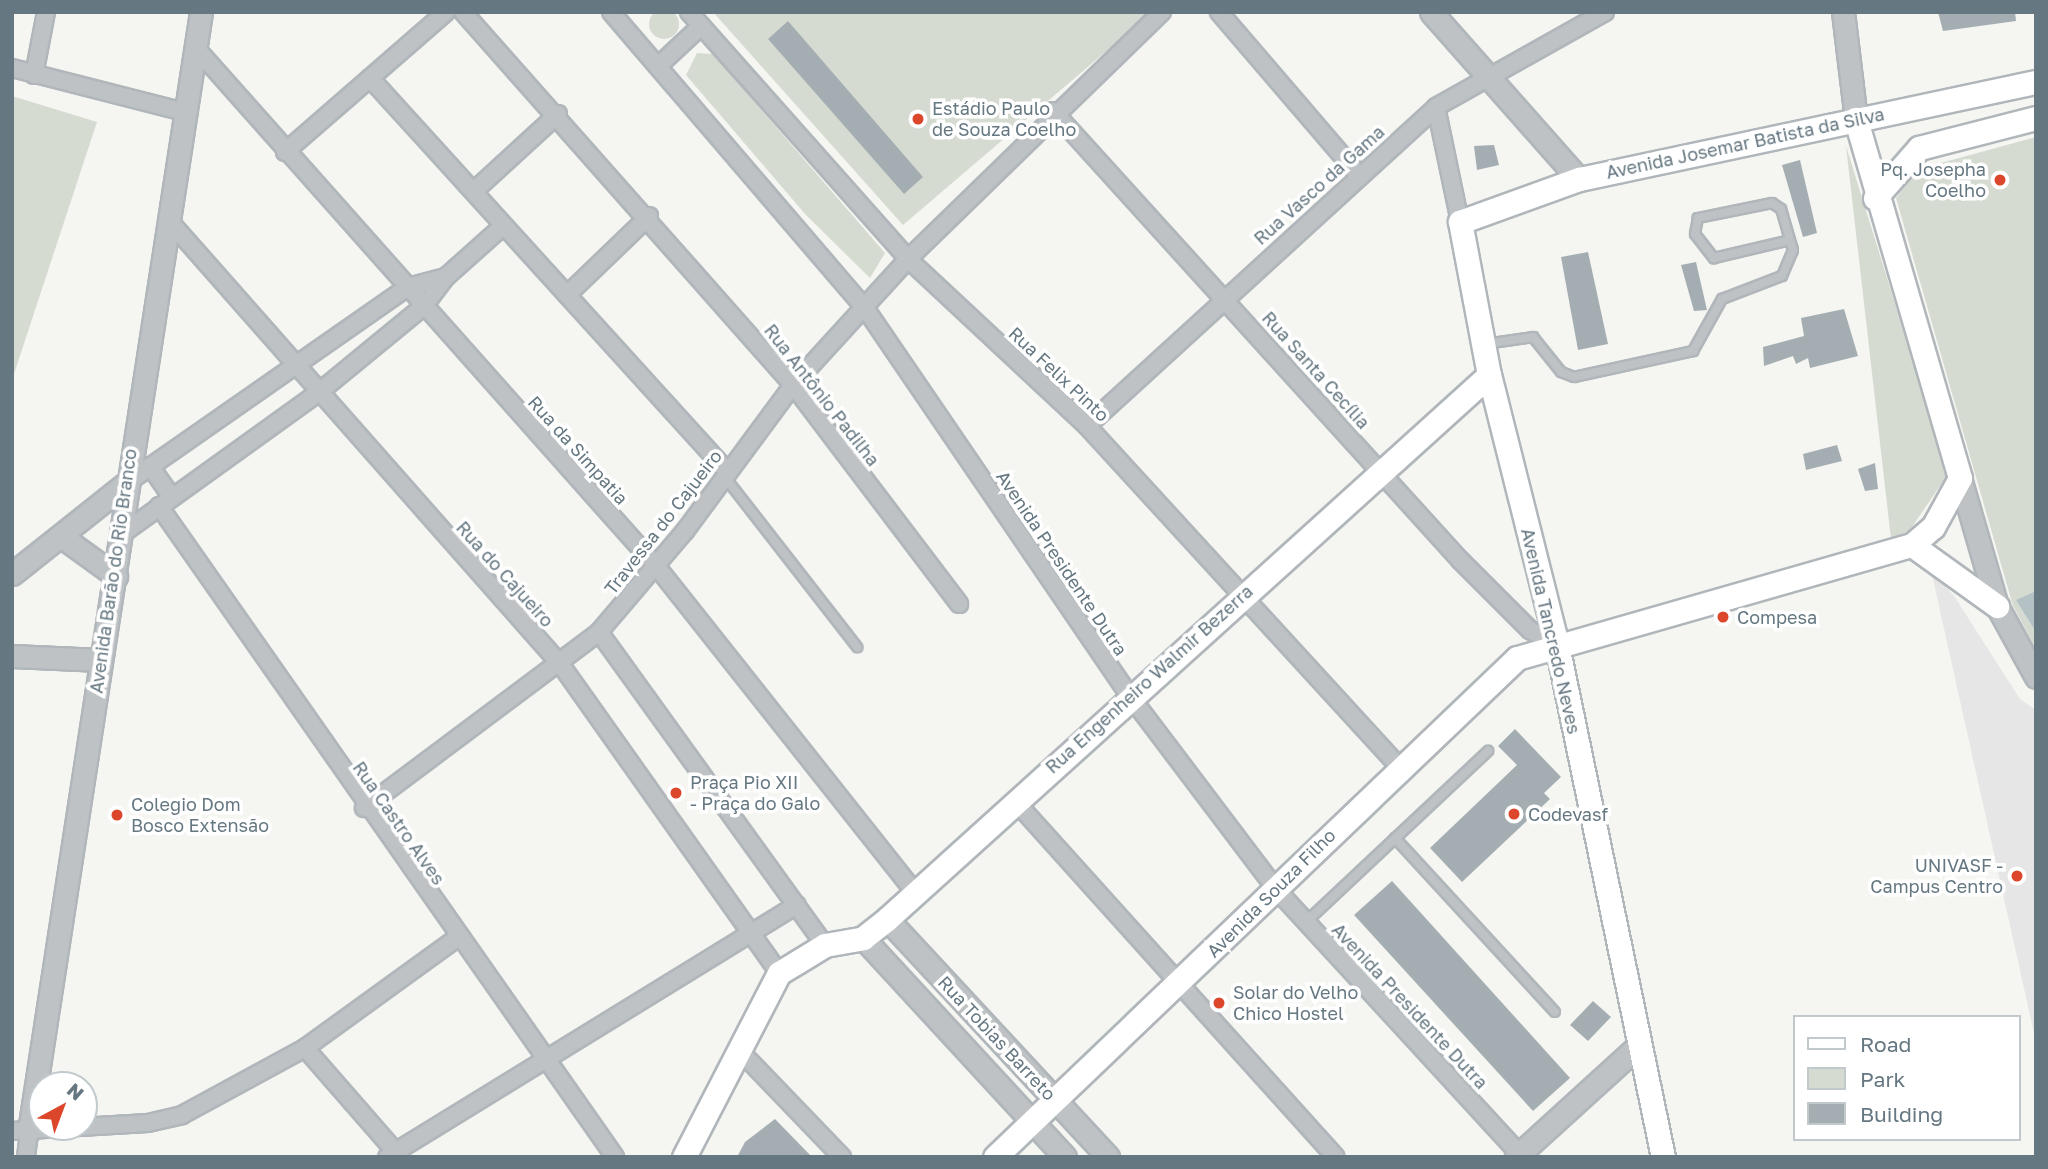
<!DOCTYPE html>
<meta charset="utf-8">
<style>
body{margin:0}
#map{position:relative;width:2048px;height:1169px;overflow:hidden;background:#f5f5f1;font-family:"Golos Text",sans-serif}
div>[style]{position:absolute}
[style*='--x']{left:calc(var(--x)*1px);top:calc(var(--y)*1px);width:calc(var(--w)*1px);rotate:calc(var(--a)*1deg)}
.built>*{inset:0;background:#e5e6e5}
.green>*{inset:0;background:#d6dbd2}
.round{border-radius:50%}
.water>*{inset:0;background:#b5c2c5}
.building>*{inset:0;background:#a4aeb2}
.roads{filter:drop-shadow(2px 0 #b0b6ba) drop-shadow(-2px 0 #b0b6ba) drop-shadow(0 2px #b0b6ba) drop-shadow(0 -2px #b0b6ba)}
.service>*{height:8px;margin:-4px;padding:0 4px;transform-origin:4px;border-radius:4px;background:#bec2c5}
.minor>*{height:16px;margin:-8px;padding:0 8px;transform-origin:8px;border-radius:8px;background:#bec2c5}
.tertiary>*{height:21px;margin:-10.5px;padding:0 10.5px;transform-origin:10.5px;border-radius:10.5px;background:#bec2c5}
.secondary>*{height:23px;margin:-11.5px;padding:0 11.5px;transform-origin:11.5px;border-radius:11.5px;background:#fff}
.dots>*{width:19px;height:19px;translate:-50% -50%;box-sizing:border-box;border:4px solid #fff;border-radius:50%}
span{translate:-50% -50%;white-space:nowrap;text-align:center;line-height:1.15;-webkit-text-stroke:7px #fff;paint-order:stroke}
.poi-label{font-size:18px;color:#657781}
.left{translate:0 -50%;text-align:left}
.right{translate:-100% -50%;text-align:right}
.street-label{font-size:18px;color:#657781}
.frame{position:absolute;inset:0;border:14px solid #657781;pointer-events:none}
.legend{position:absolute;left:1793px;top:1015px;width:228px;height:126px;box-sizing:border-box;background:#fff;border:2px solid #c1c9cd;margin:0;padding:9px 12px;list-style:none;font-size:21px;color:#657781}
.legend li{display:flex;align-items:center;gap:14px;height:35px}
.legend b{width:35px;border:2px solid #c1c9cd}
.north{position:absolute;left:28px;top:1071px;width:70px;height:70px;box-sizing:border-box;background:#fff;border:2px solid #c1c9cd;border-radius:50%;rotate:41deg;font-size:19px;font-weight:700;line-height:28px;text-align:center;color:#657781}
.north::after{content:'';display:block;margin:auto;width:24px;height:32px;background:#dc462a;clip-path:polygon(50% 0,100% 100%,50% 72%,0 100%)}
</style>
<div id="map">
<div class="built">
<div style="clip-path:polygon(1931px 570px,1954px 596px,2020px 699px,2036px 710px,2036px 1042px)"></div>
</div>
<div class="green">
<div class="round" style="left:649px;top:9px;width:30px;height:30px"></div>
<div style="clip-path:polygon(713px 12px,1152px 12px,903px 225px)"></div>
<div style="clip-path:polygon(697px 53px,713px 54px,885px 253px,870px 278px,806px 215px,686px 75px)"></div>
<div style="clip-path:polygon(12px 96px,97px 122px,12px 380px)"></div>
<div style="clip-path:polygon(2036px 137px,2036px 649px,2013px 606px,1896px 198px,1913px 176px,1930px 166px)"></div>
<div style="clip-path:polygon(1846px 146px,1948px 474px,1910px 530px,1891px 539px)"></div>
</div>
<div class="water">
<div style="clip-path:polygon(2036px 591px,2036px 632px,2016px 600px)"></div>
</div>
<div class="building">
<div style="clip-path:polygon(1938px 12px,2015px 12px,2016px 21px,1943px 31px)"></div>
<div style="clip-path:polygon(788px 21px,923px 177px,904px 194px,768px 39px)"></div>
<div style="clip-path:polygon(1494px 145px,1499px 165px,1477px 170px,1474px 146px)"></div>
<div style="clip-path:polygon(1800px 160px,1817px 233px,1803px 237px,1782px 165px)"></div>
<div style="clip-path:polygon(1588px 252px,1608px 344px,1578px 350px,1561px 257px)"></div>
<div style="clip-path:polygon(1696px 262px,1707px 310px,1694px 311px,1681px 265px)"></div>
<div style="clip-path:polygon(1844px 309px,1858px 356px,1810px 368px,1808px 358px,1796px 364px,1793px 356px,1764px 366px,1763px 347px,1804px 336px,1801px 318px)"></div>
<div style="clip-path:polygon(1837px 445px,1842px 461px,1806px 470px,1803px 454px)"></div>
<div style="clip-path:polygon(1875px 463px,1878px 489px,1865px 491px,1858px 469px)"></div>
<div style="clip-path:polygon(1515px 729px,1561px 777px,1544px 793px,1550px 799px,1462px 882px,1430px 848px,1517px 765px,1498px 746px)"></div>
<div style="clip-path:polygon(1392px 881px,1570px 1078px,1533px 1111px,1354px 915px)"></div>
<div style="clip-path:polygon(1593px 1001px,1611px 1017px,1588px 1041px,1570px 1025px)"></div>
<div style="clip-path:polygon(775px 1119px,812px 1157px,737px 1157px,745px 1142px)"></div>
</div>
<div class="roads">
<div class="service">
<div style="--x:1485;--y:344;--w:49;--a:-8.3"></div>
<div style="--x:1533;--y:337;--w:45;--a:51.3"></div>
<div style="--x:1561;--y:372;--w:14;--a:21"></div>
<div style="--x:1574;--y:377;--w:122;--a:-12.3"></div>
<div style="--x:1693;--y:351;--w:60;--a:-60.9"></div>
<div style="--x:1722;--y:299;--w:64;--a:-21"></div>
<div style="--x:1782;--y:276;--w:28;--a:-67"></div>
<div style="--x:1793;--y:250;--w:10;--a:-107"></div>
<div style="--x:1790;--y:240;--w:32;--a:-106"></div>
<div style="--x:1781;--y:209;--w:11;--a:-146"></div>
<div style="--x:1772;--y:203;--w:76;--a:168.5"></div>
<div style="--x:1698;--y:218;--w:16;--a:101"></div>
<div style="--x:1695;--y:234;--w:31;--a:52"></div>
<div style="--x:1714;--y:258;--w:78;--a:-13.3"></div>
<div style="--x:724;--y:476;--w:217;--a:52.1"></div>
<div style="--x:1395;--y:838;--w:236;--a:47.4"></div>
<div style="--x:1306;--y:922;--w:250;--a:-43.2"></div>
</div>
<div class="minor">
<div style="--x:463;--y:12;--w:498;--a:48.5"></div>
<div style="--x:793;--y:385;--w:275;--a:52.8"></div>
<div style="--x:611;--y:12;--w:390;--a:49.4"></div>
<div style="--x:865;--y:308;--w:470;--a:55.7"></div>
<div style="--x:1130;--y:696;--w:241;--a:52.9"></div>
<div style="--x:1275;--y:888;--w:365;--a:47.4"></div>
<div style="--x:689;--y:12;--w:330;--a:48.4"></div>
<div style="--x:908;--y:259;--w:245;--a:43"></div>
<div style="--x:1087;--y:426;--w:463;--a:47.5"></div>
<div style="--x:1219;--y:12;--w:213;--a:49.4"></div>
<div style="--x:195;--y:47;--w:696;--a:48.38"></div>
<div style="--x:657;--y:567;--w:416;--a:51.6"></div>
<div style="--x:658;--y:66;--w:59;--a:-42.9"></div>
<div style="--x:12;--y:68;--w:178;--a:14.3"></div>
<div style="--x:34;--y:75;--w:64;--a:-79.2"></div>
<div style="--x:370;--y:78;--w:531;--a:47.75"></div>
<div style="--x:1436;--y:107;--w:117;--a:78.2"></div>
<div style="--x:1053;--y:111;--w:606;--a:47.81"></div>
<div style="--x:1460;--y:560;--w:99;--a:45"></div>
<div style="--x:1530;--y:630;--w:31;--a:29"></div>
<div style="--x:285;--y:152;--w:213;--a:-41"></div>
<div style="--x:474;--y:191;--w:114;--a:-42.5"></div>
<div style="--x:172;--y:224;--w:588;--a:48.58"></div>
<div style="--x:561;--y:665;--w:377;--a:54.7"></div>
<div style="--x:567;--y:295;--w:114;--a:-43.9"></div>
<div style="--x:1087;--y:426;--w:473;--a:-42.4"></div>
<div style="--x:1436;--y:107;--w:194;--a:-29.3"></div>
<div style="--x:150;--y:466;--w:38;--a:55"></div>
<div style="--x:124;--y:485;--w:346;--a:-34.9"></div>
<div style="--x:408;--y:287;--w:39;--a:-15"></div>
<div style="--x:159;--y:506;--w:795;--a:54.99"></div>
<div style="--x:119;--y:536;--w:245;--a:-35.7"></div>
<div style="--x:318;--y:393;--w:137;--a:-39.4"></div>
<div style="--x:424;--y:306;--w:36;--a:-53"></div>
<div style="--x:446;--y:277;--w:76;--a:-41.8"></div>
<div style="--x:599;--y:632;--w:386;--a:54.2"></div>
<div style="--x:1015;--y:801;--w:479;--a:48"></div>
<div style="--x:364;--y:808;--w:294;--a:-36.8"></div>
<div style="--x:599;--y:632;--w:133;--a:-49.6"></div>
<div style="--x:685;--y:531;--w:182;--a:-53.5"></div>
<div style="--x:793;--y:385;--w:171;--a:-47.6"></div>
<div style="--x:908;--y:259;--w:354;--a:-44.2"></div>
<div style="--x:305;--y:1048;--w:145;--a:48.9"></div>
<div style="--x:740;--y:1051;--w:147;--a:46.1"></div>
<div style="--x:12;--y:1131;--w:136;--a:-3.4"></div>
<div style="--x:148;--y:1123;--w:35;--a:-13"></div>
<div style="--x:182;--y:1115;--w:140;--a:-28.6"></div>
<div style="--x:305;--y:1048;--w:188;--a:-35.9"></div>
<div style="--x:26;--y:1157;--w:26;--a:-83"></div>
<div style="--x:387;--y:1157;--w:481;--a:-31.6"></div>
</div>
<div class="tertiary">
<div style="--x:1431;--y:12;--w:223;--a:48.5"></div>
<div style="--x:1843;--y:12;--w:108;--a:83.1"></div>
<div style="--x:1960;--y:478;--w:133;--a:73.9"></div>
<div style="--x:1997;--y:606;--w:81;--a:61.2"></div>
<div style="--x:62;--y:537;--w:67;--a:35.8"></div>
<div style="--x:12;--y:574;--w:143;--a:-38.5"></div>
<div style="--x:12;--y:656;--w:89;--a:2.6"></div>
<div style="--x:887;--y:919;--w:325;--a:47.1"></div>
<div style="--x:863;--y:938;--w:298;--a:47.3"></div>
<div style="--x:29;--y:1131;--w:1132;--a:-81.26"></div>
<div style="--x:1516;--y:1157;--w:165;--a:-42.3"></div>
</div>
<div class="secondary">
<div style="--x:1875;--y:198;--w:67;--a:-48.7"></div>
<div style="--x:1919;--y:148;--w:121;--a:-14.4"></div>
<div style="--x:1912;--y:545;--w:105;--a:35.7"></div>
<div style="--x:684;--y:1157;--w:207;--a:-62.7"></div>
<div style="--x:779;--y:973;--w:54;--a:-31.3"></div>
<div style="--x:825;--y:945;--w:39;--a:-10"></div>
<div style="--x:863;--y:938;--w:31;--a:-38"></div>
<div style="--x:887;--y:919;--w:811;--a:-42.1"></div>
<div style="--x:995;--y:1157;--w:722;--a:-43.71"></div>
<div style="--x:1517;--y:658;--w:411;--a:-16"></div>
<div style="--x:1912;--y:545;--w:28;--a:-41"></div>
<div style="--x:1933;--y:527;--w:56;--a:-61.1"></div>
<div style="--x:1960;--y:478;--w:374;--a:-106.2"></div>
<div style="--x:1663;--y:1157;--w:523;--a:-101.7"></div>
<div style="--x:1557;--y:645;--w:278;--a:-104.1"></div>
<div style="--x:1489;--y:375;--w:156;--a:-100.7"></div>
<div style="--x:1460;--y:222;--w:127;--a:-19.9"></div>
<div style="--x:1579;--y:179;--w:467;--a:-12"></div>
</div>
</div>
<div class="dots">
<div style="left:918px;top:119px;background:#dc462a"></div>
<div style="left:2000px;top:180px;background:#dc462a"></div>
<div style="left:1723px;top:617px;background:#dc462a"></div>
<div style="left:676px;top:793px;background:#dc462a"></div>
<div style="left:1514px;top:814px;background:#dc462a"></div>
<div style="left:117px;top:815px;background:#dc462a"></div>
<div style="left:2017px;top:876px;background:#dc462a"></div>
<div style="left:1219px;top:1003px;background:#dc462a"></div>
</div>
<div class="poi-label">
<span class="left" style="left:932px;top:119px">Estádio Paulo<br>de Souza Coelho</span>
<span class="right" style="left:1986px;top:180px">Pq. Josepha<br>Coelho</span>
<span class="left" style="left:1737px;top:617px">Compesa</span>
<span class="left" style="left:690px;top:793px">Praça Pio XII<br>- Praça do Galo</span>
<span class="left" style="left:131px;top:815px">Colegio Dom<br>Bosco Extensão</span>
<span class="left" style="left:1528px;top:814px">Codevasf</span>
<span class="right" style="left:2003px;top:876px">UNIVASF -<br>Campus Centro</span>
<span class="left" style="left:1233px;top:1003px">Solar do Velho<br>Chico Hostel</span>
</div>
<div class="street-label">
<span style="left:1745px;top:143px;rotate:-12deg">Avenida Josemar Batista da Silva</span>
<span style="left:1319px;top:185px;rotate:-42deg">Rua Vasco da Gama</span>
<span style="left:1316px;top:370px;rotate:48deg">Rua Santa Cecília</span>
<span style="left:1059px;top:374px;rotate:43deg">Rua Felix Pinto</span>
<span style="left:822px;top:395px;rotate:52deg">Rua Antônio Padilha</span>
<span style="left:578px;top:450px;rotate:48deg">Rua da Simpatia</span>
<span style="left:663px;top:522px;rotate:-52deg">Travessa do Cajueiro</span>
<span style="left:1062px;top:563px;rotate:56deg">Avenida Presidente Dutra</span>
<span style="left:113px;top:571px;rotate:-82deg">Avenida Barão do Rio Branco</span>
<span style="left:505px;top:574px;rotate:48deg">Rua do Cajueiro</span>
<span style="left:1551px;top:631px;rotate:77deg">Avenida Tancredo Neves</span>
<span style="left:1149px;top:679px;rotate:-42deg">Rua Engenheiro Walmir Bezerra</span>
<span style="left:399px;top:823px;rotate:55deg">Rua Castro Alves</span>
<span style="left:1271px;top:893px;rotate:-45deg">Avenida Souza Filho</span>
<span style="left:1410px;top:1006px;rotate:47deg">Avenida Presidente Dutra</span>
<span style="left:997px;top:1038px;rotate:47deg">Rua Tobias Barreto</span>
</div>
<div class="frame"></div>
<ul class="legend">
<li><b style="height:9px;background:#fff"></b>Road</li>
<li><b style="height:19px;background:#d6dbd2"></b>Park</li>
<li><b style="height:19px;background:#a4aeb2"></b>Building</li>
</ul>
<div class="north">N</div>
</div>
